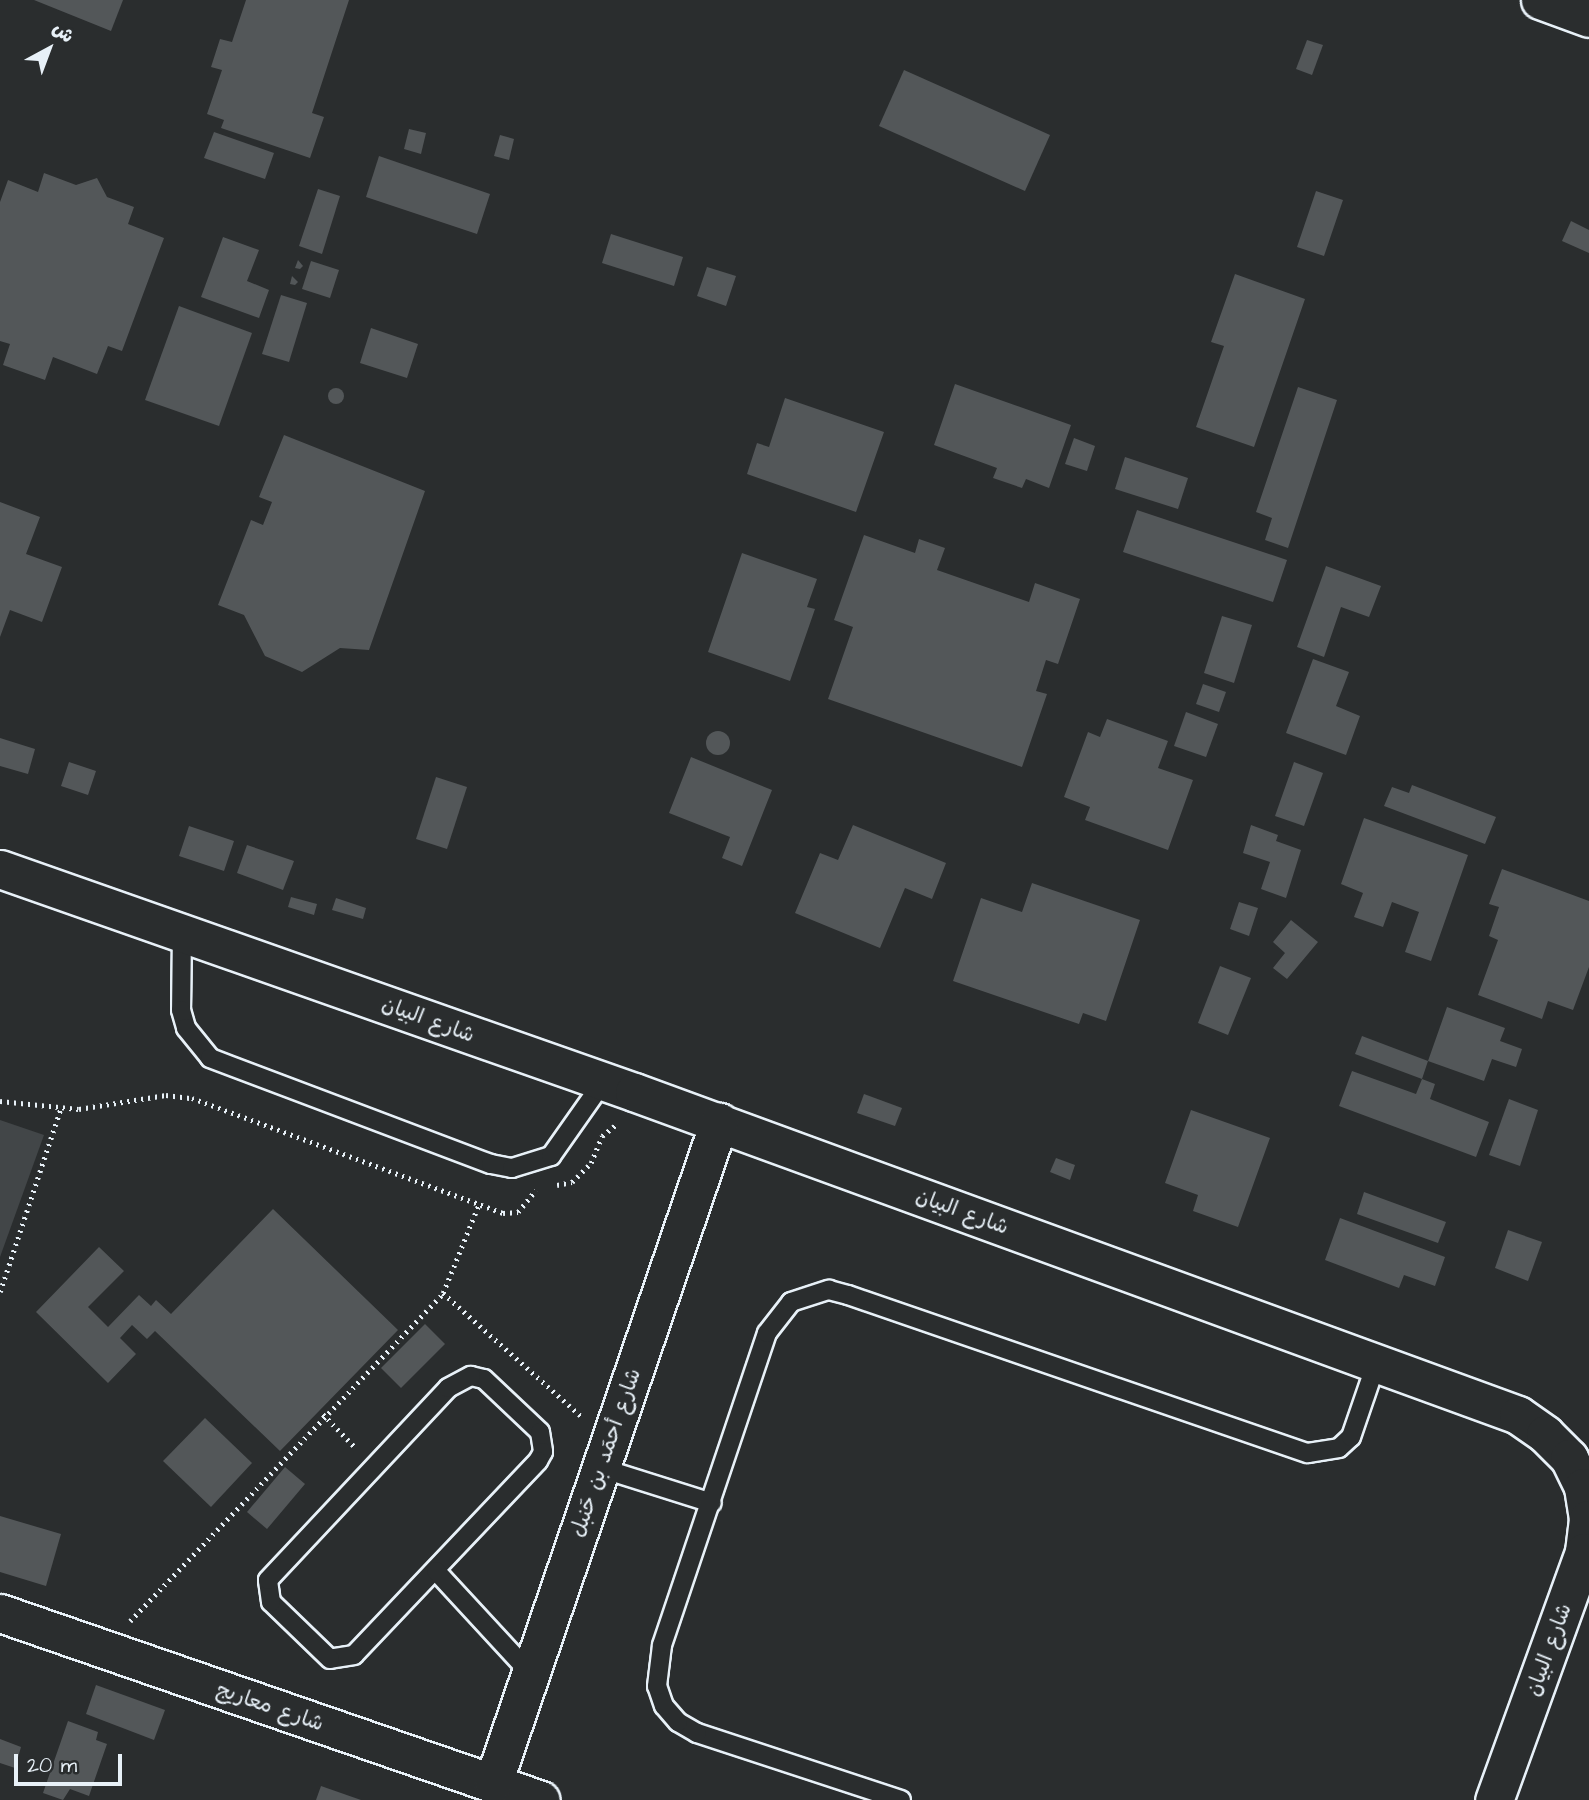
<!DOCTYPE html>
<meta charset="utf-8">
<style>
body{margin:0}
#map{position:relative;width:1589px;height:1800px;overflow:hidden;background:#2a2d2e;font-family:"Architects Daughter","Playpen Sans Arabic",sans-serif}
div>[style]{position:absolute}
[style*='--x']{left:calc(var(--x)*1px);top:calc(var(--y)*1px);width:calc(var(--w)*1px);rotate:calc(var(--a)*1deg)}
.green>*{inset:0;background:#424648}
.building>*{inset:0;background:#535759}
.round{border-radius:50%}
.path>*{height:4.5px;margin-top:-2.25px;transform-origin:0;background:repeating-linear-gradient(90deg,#e8f1f8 0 2px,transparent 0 7px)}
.roads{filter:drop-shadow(2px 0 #e8f1f8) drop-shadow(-2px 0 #e8f1f8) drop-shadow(0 2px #e8f1f8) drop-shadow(0 -2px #e8f1f8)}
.service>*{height:18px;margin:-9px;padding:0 9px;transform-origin:9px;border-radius:9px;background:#2a2d2e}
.minor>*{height:37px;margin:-18.5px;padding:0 18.5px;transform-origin:18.5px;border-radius:18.5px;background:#2a2d2e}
span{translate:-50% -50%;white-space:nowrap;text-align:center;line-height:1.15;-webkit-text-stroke:5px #2a2d2e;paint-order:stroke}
.street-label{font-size:21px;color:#e8f1f8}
.north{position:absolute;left:14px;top:14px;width:70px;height:70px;-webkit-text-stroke:5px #2a2d2e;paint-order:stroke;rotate:41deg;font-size:19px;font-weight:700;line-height:28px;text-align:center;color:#e8f1f8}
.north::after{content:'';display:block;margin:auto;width:24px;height:32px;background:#e8f1f8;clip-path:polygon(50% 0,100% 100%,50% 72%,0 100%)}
.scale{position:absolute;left:14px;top:1754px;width:108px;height:32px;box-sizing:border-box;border:4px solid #e8f1f8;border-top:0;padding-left:9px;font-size:21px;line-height:24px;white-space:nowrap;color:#e8f1f8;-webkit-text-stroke:5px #2a2d2e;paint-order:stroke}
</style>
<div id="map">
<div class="green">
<div style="clip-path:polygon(0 1120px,44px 1135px,0 1257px)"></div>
</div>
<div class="building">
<div style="clip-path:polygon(34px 0,123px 0,111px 31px)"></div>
<div style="clip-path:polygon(246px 0,349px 0,312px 113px,324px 117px,310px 158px,221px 128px,224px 120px,207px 114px,222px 70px,211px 67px,220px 39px,232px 42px)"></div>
<div style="clip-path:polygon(1307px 40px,1323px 45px,1312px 75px,1296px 69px)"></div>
<div style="clip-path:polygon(904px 70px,1050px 135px,1025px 191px,879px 126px)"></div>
<div style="clip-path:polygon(409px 129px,426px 133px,421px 154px,404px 149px)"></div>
<div style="clip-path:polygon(214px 132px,274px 153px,265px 179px,204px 158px)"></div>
<div style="clip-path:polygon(500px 135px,514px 139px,509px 160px,494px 156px)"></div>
<div style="clip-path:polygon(379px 156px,490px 194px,477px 234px,366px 197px)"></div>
<div style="clip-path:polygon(44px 173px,76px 185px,97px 178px,107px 197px,134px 207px,128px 224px,164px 238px,122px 351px,108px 346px,97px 374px,53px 357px,45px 380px,3px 365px,10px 344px,0 341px,0 202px,8px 180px,38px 192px)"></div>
<div style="clip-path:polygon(318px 189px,340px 196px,322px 254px,299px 246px)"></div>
<div style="clip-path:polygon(1316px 191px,1343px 200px,1324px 256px,1297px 247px)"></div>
<div style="clip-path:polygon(1571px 221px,1589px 230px,1589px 253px,1562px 241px)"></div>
<div style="clip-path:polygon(611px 234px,683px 257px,674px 286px,602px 263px)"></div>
<div style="clip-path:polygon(223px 237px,259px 250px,247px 281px,269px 290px,259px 318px,201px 297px)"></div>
<div style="clip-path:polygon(298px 260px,303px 266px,300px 269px,295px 268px)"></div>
<div style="clip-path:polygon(311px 261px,339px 270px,330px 298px,302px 289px)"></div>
<div style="clip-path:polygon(707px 267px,736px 276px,726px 306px,697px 296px)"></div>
<div style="clip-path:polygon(1235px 274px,1305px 299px,1254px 447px,1196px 427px,1224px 346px,1211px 342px)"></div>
<div style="clip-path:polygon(292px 276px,298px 282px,295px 285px,290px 284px)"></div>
<div style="clip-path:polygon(281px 295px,307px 303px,289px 362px,262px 354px)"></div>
<div style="clip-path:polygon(179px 306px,252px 333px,219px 426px,145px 400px)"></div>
<div style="clip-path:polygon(371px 328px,418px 344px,407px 378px,360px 363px)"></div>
<div style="clip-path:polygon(955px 384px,1071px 425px,1049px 488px,1026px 479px,1022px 488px,993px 478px,997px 468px,934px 445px)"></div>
<div style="clip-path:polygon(1298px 387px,1337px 400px,1288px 548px,1265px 540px,1272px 518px,1256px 512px)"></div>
<div class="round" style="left:328px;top:388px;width:16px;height:16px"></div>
<div style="clip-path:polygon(785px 398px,884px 432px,856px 512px,747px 474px,757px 443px,769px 447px)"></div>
<div style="clip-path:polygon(284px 435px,425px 491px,369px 650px,340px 648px,302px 672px,265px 656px,244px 615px,218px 605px,251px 520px,263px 525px,272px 502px,259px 497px)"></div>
<div style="clip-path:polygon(1074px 438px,1095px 446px,1087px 471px,1065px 464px)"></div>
<div style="clip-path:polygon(1125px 457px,1188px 478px,1178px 509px,1115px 489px)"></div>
<div style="clip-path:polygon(0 502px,40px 517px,26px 554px,62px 567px,42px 622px,10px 610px,0 637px)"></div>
<div style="clip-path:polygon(1137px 510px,1287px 560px,1273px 602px,1123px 552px)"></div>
<div style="clip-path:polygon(864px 535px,915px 553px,919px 539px,945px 548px,937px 570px,1029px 602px,1035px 583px,1080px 599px,1058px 664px,1046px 660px,1036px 691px,1047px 694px,1022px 767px,828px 699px,853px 627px,834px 620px)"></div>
<div style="clip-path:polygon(742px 553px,817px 579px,807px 607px,815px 609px,790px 681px,708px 652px)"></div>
<div style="clip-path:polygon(1326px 566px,1381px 586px,1369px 617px,1341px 607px,1324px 657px,1297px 647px)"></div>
<div style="clip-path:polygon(1222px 616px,1252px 625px,1234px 683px,1204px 673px)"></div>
<div style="clip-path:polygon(1313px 659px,1349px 672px,1336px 706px,1360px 716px,1346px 755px,1286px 733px)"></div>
<div style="clip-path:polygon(1203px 684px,1226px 692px,1219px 712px,1196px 704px)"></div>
<div style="clip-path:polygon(1186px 712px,1218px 724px,1206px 757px,1174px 746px)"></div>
<div style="clip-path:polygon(1107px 719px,1168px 741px,1158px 768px,1193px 780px,1168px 850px,1085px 820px,1090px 807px,1064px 797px,1088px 732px,1100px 737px)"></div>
<div class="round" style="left:706px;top:731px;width:24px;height:24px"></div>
<div style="clip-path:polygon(0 738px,35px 749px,28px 774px,0 766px)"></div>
<div style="clip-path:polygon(691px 757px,772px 790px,742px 866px,722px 858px,730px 837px,669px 813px)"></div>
<div style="clip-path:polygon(69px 762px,96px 771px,88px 795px,61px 786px)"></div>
<div style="clip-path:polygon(1294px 762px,1323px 773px,1304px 826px,1275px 816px)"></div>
<div style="clip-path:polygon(436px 777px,467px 787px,447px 849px,416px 839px)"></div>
<div style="clip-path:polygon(1412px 785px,1496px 817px,1485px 844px,1384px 806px,1392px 787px,1409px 793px)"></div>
<div style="clip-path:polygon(1364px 818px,1468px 855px,1431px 961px,1405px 952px,1419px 912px,1392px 902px,1383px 927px,1354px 917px,1363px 893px,1341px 884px)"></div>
<div style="clip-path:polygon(853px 825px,946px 863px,932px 899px,905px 888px,880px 948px,795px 913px,820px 853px,838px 860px)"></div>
<div style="clip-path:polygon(1251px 825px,1278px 835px,1276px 841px,1301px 850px,1286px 898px,1261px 889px,1270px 862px,1243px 853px)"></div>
<div style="clip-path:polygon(189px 826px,234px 841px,224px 871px,179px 856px)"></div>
<div style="clip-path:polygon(247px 845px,294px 861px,283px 890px,237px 873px)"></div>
<div style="clip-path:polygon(1502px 869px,1589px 901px,1589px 967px,1573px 1010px,1548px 1001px,1542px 1019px,1478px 995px,1498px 940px,1489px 936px,1499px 907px,1489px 904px)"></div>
<div style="clip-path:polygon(1032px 883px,1140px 920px,1106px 1021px,1083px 1013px,1079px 1024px,953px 981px,981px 898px,1022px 912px)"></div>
<div style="clip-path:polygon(291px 897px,317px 904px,314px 915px,288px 907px)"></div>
<div style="clip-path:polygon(336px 898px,366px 908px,363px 919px,332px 910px)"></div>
<div style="clip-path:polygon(1239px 902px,1258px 908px,1249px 936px,1230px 929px)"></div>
<div style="clip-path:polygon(1291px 920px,1318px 942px,1287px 979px,1273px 968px,1285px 953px,1273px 942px)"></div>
<div style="clip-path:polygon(1220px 966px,1251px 978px,1228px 1035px,1198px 1023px)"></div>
<div style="clip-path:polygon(1447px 1007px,1505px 1028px,1500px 1041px,1522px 1049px,1516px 1067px,1492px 1059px,1484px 1081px,1428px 1061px)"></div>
<div style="clip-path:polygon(1362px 1036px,1428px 1061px,1422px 1079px,1355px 1054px)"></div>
<div style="clip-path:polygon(1352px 1071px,1416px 1094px,1422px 1079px,1435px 1084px,1430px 1099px,1489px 1122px,1476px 1157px,1339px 1106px)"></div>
<div style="clip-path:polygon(864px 1094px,902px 1108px,895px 1126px,857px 1113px)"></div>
<div style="clip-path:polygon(1509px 1099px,1538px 1110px,1520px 1166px,1489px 1155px)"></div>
<div style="clip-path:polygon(1191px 1110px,1270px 1138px,1238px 1227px,1193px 1211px,1198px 1195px,1165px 1183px)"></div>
<div style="clip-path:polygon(1056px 1158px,1075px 1165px,1070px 1180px,1050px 1172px)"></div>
<div style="clip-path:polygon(1364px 1192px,1446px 1222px,1438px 1243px,1357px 1214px)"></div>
<div style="clip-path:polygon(273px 1209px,398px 1330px,280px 1451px,155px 1331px,147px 1339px,132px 1325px,120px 1338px,136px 1354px,108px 1383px,36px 1312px,99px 1247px,124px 1271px,88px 1307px,108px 1327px,139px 1295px,151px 1306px,156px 1300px,171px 1314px)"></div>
<div style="clip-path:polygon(1340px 1218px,1445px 1257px,1435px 1286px,1404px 1275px,1399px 1288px,1325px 1260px)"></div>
<div style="clip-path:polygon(1508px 1230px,1542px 1242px,1528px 1281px,1495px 1268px)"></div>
<div style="clip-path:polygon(425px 1324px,445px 1344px,401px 1388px,381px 1368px)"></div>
<div style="clip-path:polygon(205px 1418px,252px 1463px,211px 1507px,163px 1461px)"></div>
<div style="clip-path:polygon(285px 1467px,305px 1484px,267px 1529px,247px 1512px)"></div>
<div style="clip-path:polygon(0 1516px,61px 1534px,46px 1586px,0 1572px)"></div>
<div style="clip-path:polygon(96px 1685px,165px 1710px,154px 1740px,86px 1714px)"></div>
<div style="clip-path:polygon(68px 1721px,98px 1732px,96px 1740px,107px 1744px,89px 1796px,70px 1789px,63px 1800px,43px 1793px)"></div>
<div style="clip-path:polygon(0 1739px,21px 1747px,15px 1768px,0 1763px)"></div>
<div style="clip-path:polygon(321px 1786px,361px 1800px,316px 1800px)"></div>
</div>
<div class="path">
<div style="--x:0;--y:1101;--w:79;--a:5.8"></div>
<div style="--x:79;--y:1109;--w:88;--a:-9.1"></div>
<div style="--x:166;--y:1095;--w:26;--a:7"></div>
<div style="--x:192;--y:1098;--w:332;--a:20.3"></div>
<div style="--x:503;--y:1213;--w:15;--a:-4"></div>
<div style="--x:518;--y:1212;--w:28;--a:-51"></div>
<div style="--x:557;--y:1185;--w:15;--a:-11"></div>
<div style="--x:572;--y:1182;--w:27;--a:-45"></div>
<div style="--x:591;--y:1163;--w:29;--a:-68"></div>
<div style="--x:602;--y:1136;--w:19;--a:-39"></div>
<div style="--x:0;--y:1292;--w:194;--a:-71.7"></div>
<div style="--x:443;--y:1293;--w:185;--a:41.7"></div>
<div style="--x:323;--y:1414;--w:46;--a:45.9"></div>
<div style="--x:130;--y:1621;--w:453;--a:-46.3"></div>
<div style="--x:443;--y:1293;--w:96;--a:-68"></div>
</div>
<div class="roads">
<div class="service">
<div style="--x:182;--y:932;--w:78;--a:90.7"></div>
<div style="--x:181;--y:1010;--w:19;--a:74"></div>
<div style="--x:186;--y:1028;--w:38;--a:51"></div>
<div style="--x:210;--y:1058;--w:300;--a:20.7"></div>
<div style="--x:491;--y:1164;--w:21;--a:11"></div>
<div style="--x:512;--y:1168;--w:41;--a:-17.1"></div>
<div style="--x:551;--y:1156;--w:90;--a:-54.9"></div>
<div style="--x:471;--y:1376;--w:13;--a:13"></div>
<div style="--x:484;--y:1379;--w:77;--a:43.4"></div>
<div style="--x:540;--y:1432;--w:20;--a:81"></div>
<div style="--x:543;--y:1452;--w:10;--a:119"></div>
<div style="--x:538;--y:1461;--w:267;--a:133.5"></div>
<div style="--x:354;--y:1655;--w:24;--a:171"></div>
<div style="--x:330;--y:1659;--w:82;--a:-136"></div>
<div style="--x:271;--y:1602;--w:22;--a:-98"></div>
<div style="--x:268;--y:1580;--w:263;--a:-46.8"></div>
<div style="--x:448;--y:1388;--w:26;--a:-28"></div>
<div style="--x:601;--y:1468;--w:116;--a:17.5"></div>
<div style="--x:436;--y:1571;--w:139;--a:47.3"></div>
<div style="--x:901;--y:1800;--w:215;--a:-161.8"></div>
<div style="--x:697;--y:1733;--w:22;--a:-150"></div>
<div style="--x:678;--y:1722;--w:21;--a:-131"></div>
<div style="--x:664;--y:1706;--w:21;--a:-109"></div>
<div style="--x:657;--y:1686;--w:41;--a:-83"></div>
<div style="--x:662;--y:1645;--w:329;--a:-71.4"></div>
<div style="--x:767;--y:1333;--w:39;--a:-52"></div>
<div style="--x:791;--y:1302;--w:40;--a:-18"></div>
<div style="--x:829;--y:1290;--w:20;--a:15"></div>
<div style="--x:848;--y:1295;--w:486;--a:19"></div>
<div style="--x:1308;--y:1453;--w:31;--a:-9"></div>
<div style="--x:1339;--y:1448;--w:16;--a:-43"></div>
<div style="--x:1351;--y:1437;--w:77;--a:-71.1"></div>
</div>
<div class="minor">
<div style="--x:1540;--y:0;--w:52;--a:20.2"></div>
<div style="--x:0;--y:869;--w:672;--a:19.38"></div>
<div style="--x:634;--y:1092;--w:941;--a:20.07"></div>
<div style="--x:1518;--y:1415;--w:33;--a:35"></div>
<div style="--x:1545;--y:1434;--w:34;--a:45"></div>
<div style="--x:1569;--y:1458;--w:32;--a:64"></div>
<div style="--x:1583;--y:1487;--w:32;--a:81"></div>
<div style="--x:1588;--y:1519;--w:33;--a:97"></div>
<div style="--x:1584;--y:1552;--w:264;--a:109.9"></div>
<div style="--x:0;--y:1613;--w:572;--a:19.07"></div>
<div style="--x:493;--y:1783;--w:699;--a:-71.12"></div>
</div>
</div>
<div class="street-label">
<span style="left:428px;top:1020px;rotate:20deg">شارع البيان</span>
<span style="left:962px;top:1212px;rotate:20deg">شارع البيان</span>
<span style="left:606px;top:1453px;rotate:-71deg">شارع أحمَد بن حَنبل</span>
<span style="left:1549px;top:1650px;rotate:-70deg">شارع البيان</span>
<span style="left:270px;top:1707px;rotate:19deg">شارع معاريج</span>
</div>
<div class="north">ش</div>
<div class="scale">20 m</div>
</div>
